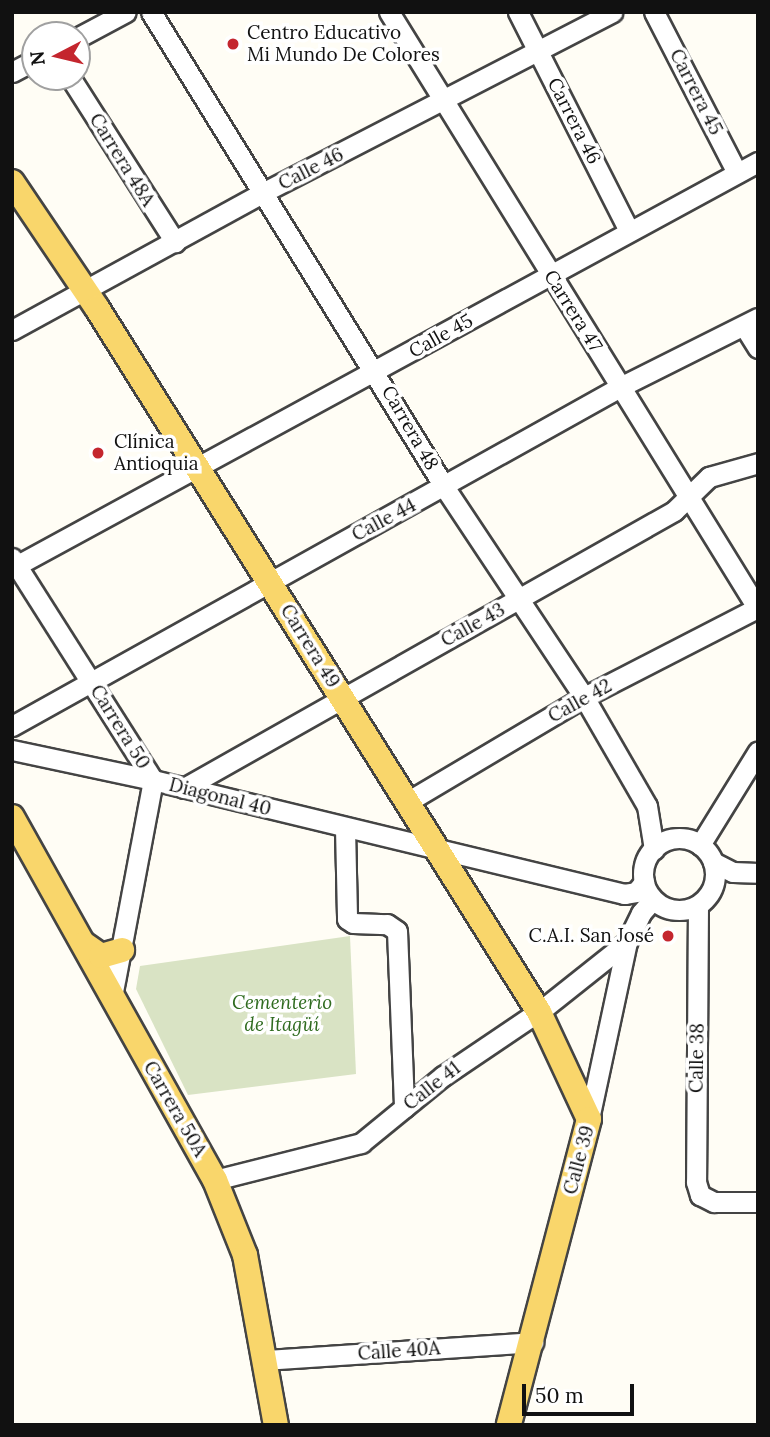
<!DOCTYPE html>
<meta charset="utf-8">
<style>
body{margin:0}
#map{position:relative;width:770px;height:1437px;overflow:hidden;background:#fffdf5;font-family:Lora,serif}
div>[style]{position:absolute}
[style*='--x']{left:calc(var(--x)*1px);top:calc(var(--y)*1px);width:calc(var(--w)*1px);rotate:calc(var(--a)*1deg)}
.cemetery>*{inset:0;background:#d9e3c4}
.roads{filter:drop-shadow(2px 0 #444) drop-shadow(-2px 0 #444) drop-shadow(0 2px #444) drop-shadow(0 -2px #444)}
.minor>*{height:19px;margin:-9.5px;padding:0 9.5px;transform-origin:9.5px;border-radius:9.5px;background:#fff}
.minor>.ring{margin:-9.5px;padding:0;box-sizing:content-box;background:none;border:19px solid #fff;border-radius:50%}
.major>*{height:24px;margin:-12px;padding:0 12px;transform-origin:12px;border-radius:12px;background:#f9d66b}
.dots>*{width:19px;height:19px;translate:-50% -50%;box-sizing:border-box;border:4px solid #fff;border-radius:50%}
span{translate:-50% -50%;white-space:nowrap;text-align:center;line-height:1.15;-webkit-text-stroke:7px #fff;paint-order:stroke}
.poi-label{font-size:19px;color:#111}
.left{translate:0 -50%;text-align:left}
.right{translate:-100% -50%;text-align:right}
.street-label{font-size:19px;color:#111}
.park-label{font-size:19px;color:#2f6b1f;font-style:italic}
.frame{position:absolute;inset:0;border:14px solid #111;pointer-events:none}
.north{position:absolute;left:21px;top:21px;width:70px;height:70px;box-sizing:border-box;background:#fff;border:2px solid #a0a0a0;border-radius:50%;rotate:263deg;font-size:19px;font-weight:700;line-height:28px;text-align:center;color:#111}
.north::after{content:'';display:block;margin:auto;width:24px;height:32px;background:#c4262e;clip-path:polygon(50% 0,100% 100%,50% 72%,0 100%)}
.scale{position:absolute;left:522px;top:1384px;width:112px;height:32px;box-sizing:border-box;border:4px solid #111;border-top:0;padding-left:9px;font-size:21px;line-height:24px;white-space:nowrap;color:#111;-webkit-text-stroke:5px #fff;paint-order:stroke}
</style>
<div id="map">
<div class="cemetery">
<div style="clip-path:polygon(350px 936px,356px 1074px,188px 1095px,136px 989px,140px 966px)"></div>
</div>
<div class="roads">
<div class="minor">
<div style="--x:151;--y:12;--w:559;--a:58.3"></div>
<div style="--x:445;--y:488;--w:251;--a:56.4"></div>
<div style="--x:584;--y:697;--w:126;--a:60"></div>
<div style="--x:647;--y:806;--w:44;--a:80.8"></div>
<div style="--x:389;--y:12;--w:702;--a:58.28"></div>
<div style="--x:518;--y:12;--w:246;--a:63.1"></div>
<div style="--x:654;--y:12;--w:181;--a:62.7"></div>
<div style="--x:77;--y:38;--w:55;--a:-28"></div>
<div style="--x:12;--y:72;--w:26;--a:-28"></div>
<div style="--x:70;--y:77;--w:196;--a:57.5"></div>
<div style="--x:744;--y:326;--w:26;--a:58"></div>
<div style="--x:12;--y:330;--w:287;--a:-28.7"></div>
<div style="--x:264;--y:192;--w:392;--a:-27.3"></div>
<div style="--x:12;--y:558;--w:263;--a:57.6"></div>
<div style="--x:153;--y:780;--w:222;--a:100.7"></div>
<div style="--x:12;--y:568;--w:849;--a:-28.56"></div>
<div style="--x:12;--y:726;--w:696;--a:-29.14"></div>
<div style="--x:620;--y:387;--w:154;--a:-26.6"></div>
<div style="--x:12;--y:750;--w:144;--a:12"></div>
<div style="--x:153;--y:780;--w:485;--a:13.6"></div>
<div style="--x:624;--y:894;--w:12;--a:-9"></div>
<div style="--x:636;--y:892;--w:13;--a:-51"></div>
<div style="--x:184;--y:788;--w:563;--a:-29.48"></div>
<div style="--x:674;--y:511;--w:49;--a:-44.2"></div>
<div style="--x:709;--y:477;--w:51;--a:-15.9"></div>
<div style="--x:407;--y:802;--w:206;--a:-30.7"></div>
<div style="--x:584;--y:697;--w:195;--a:-27.2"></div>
<div style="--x:345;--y:828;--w:91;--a:88.7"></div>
<div style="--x:347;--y:919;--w:7;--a:34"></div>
<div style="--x:353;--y:923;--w:34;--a:2"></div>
<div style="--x:387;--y:924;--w:12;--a:35"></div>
<div style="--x:397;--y:931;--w:177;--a:87.7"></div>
<div class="ring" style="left:643px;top:838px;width:53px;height:53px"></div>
<div style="--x:700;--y:845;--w:110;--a:-58.3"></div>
<div style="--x:713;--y:862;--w:22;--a:27"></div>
<div style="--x:733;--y:872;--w:25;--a:2"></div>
<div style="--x:698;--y:905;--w:277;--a:90.4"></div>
<div style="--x:696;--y:1182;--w:14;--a:73"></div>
<div style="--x:700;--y:1195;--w:16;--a:27"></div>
<div style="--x:714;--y:1202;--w:44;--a:0"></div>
<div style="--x:589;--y:1119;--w:181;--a:-77.9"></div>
<div style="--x:627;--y:942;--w:32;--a:-64"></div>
<div style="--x:641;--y:913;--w:18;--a:-49"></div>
<div style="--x:215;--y:1180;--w:151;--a:-14.2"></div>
<div style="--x:361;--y:1143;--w:106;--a:-39.3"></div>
<div style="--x:443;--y:1076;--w:122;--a:-34"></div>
<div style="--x:544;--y:1008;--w:106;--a:-38.5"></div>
<div style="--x:265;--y:1360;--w:269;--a:-3.8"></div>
</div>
<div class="major">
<div style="--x:12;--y:182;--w:152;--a:56"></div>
<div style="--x:97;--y:308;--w:831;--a:57.88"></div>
<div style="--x:539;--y:1012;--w:118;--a:65"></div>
<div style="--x:589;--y:1119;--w:316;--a:104.7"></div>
<div style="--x:12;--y:817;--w:416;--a:60.8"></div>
<div style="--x:215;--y:1180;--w:81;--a:68.2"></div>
<div style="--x:245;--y:1255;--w:173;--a:79.7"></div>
<div style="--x:84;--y:944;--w:21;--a:35"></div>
<div style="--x:101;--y:956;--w:22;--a:-16"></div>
</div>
</div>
<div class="dots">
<div style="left:233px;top:44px;background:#c4262e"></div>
<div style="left:98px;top:453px;background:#c4262e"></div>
<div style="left:668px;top:936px;background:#c4262e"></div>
</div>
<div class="poi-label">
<span class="left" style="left:247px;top:44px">Centro Educativo<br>Mi Mundo De Colores</span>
<span class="left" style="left:114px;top:453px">Clínica<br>Antioquia</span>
<span class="right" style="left:654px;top:936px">C.A.I. San José</span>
</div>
<div class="street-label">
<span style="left:696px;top:92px;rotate:63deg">Carrera 45</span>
<span style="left:574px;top:121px;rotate:63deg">Carrera 46</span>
<span style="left:122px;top:160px;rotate:58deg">Carrera 48A</span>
<span style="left:311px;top:169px;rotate:-27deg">Calle 46</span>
<span style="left:573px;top:311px;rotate:58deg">Carrera 47</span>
<span style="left:441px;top:336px;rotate:-29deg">Calle 45</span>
<span style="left:410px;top:428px;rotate:60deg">Carrera 48</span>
<span style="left:384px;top:520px;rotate:-28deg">Calle 44</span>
<span style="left:473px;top:625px;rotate:-29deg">Calle 43</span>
<span style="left:310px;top:646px;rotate:58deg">Carrera 49</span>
<span style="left:580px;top:701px;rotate:-29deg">Calle 42</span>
<span style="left:120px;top:727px;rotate:58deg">Carrera 50</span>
<span style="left:220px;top:797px;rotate:14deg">Diagonal 40</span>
<span style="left:697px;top:1058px;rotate:-89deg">Calle 38</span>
<span style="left:432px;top:1086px;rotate:-38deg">Calle 41</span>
<span style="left:175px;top:1109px;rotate:60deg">Carrera 50A</span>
<span style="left:579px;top:1160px;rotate:-75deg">Calle 39</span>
<span style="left:399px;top:1351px;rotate:-4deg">Calle 40A</span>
</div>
<div class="park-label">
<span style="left:282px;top:1014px">Cementerio<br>de Itagüí</span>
</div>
<div class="frame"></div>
<div class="north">N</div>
<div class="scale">50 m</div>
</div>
